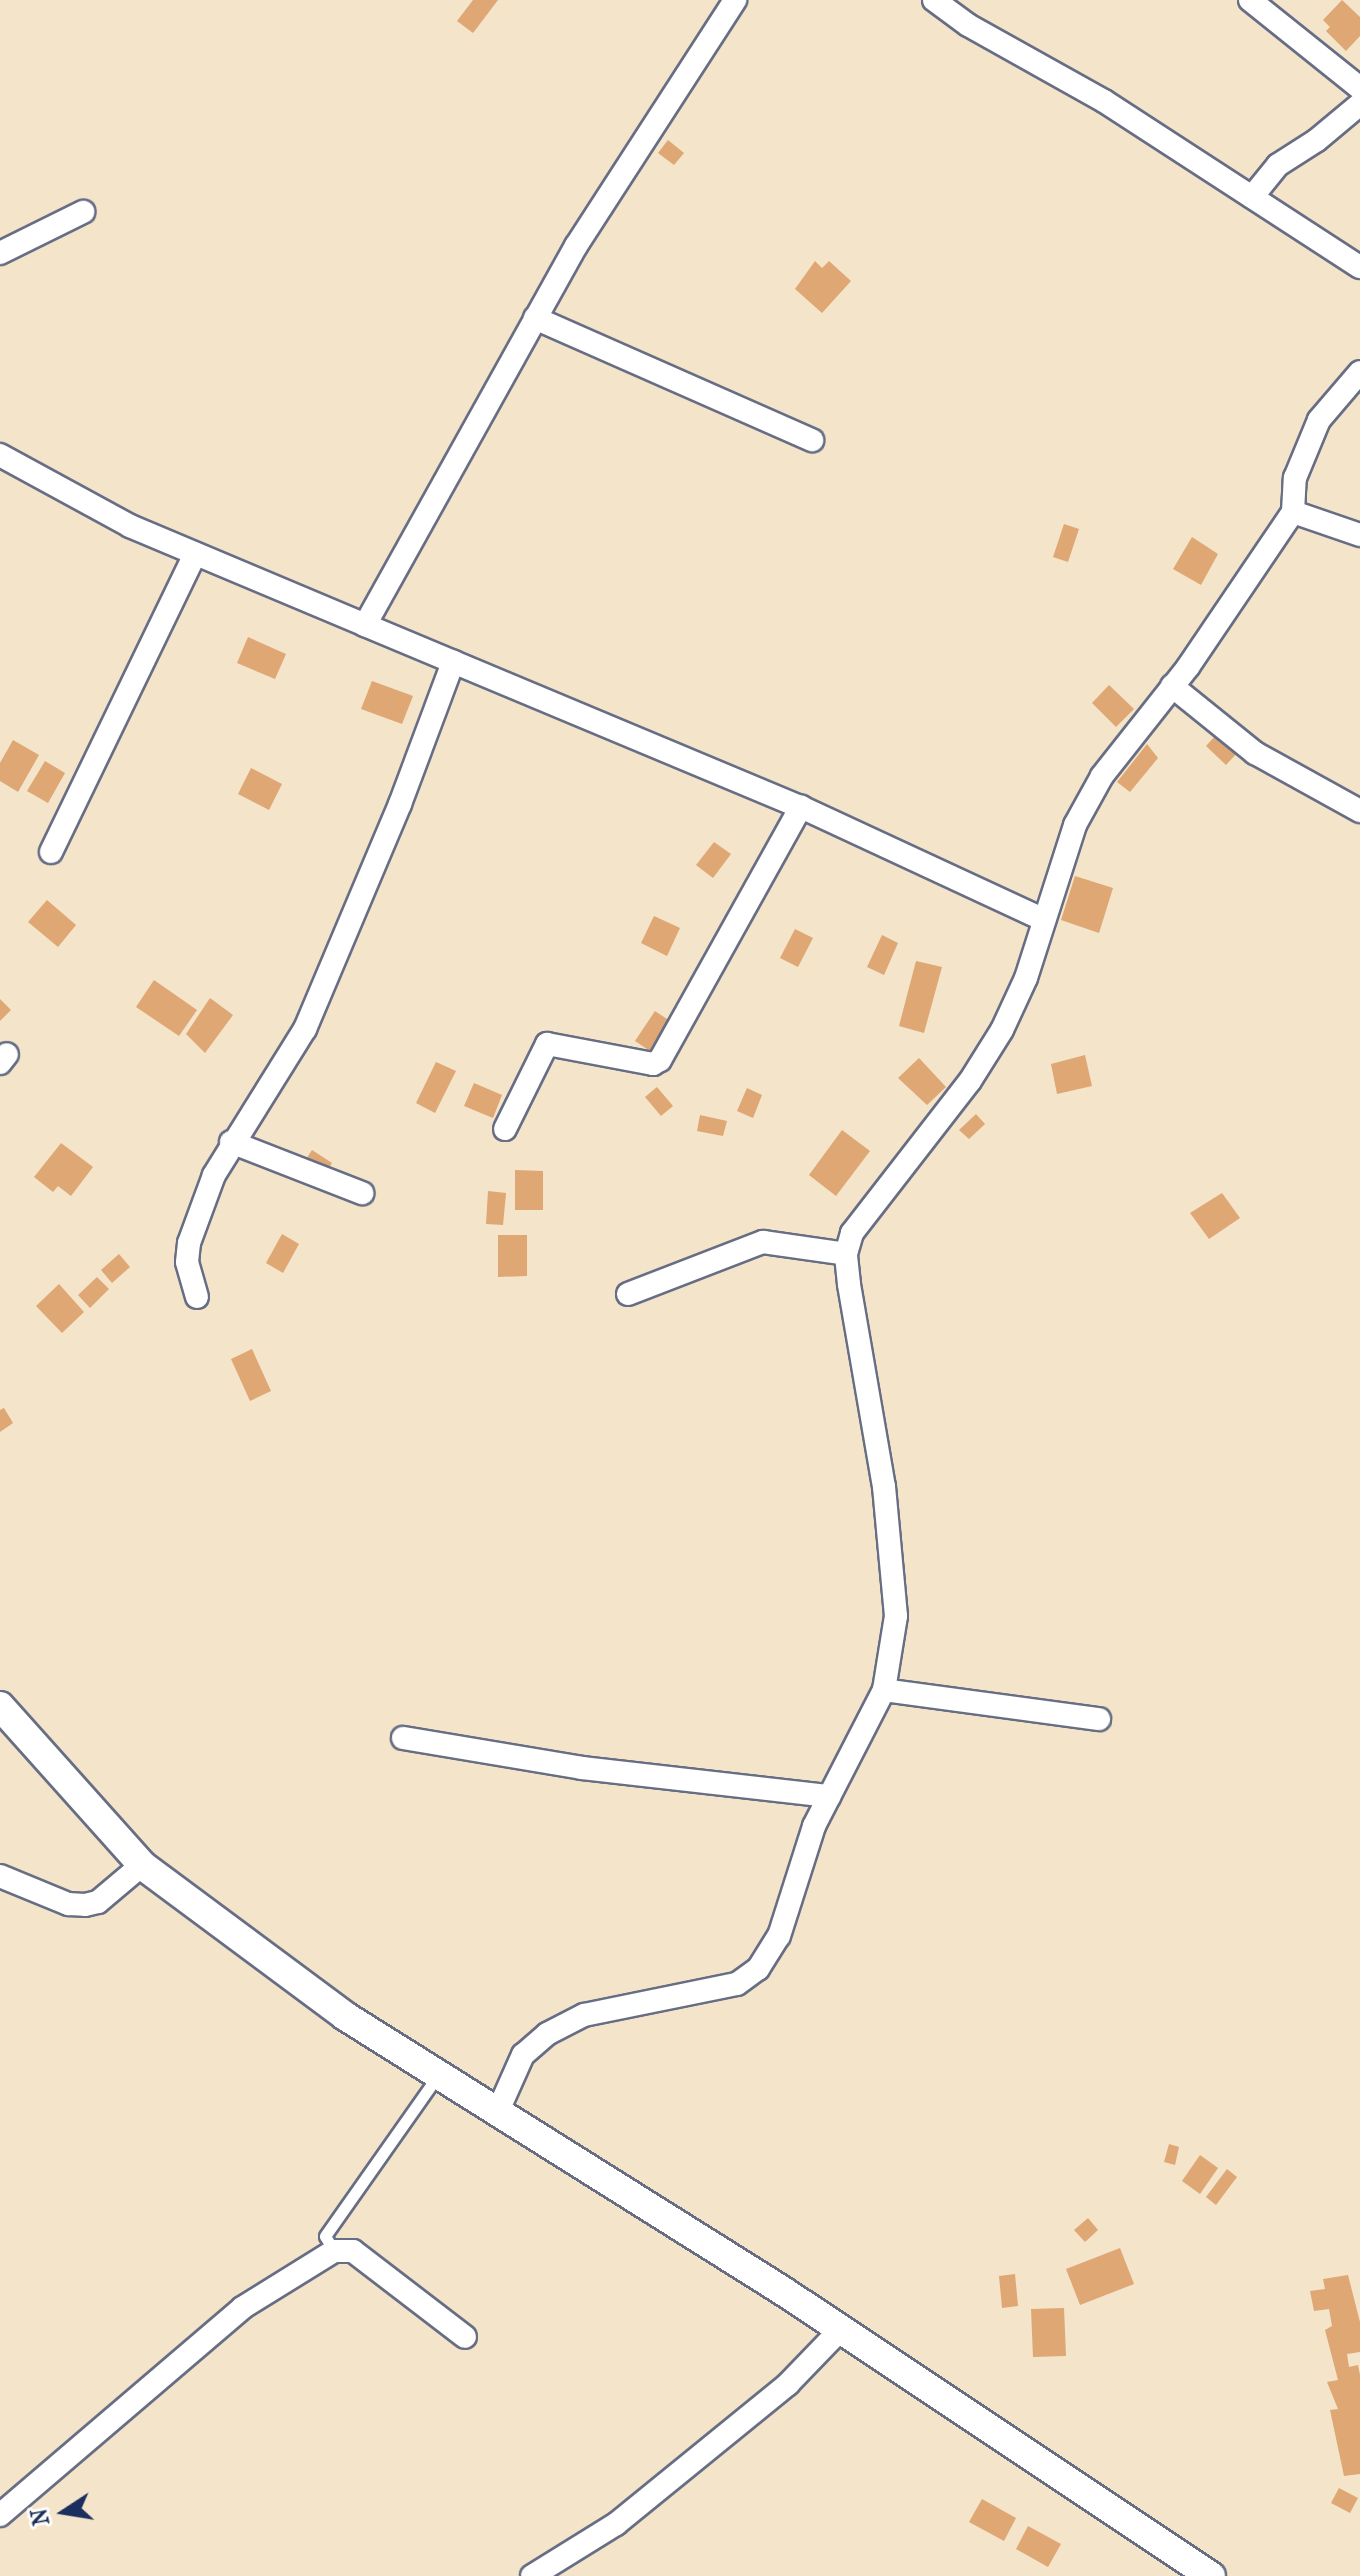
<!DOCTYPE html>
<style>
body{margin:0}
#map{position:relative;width:1360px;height:2576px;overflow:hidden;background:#f4e4ca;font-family:"IM FELL French Canon",serif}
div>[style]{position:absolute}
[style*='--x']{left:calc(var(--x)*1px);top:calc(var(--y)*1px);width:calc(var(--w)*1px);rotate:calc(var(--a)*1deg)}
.building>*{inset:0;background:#dea774}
.roads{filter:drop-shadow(2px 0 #676e84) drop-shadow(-2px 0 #676e84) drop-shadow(0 2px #676e84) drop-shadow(0 -2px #676e84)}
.service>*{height:11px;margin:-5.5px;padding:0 5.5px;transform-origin:5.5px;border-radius:5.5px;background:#fff}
.minor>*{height:22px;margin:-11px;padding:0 11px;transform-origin:11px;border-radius:11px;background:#fff}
.tertiary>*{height:28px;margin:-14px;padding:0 14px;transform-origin:14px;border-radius:14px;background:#fff}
span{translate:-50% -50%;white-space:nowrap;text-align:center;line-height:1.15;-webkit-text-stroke:8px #fdfcf7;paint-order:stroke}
.north{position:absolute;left:24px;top:2472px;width:80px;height:80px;-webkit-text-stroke:6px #fdfcf7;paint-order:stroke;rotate:258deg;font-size:22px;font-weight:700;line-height:32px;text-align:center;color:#1b2f5e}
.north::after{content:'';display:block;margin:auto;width:28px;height:36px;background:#1b2f5e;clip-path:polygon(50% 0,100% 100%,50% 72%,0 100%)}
</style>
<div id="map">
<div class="building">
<div style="clip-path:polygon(473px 0,498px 0,473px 33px,457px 21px)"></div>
<div style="clip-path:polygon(1342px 0,1360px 17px,1360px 36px,1346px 51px,1326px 31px,1330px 27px,1323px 20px)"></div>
<div style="clip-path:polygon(668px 140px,684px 153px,674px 165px,658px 153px)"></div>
<div style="clip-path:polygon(815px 261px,822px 268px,829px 261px,851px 281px,822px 313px,795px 289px)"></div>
<div style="clip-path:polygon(1064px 524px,1079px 529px,1068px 562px,1053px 557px)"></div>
<div style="clip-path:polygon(1192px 537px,1218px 554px,1201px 585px,1173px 569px)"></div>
<div style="clip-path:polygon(248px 637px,286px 654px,275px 679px,237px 663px)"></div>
<div style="clip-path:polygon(372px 681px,413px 696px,402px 724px,361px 709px)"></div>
<div style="clip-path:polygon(1109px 685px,1134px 709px,1116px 727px,1092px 703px)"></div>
<div style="clip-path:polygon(1217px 734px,1237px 753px,1226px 765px,1206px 746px)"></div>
<div style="clip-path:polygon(13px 740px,39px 755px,18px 792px,0 781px,0 763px)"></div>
<div style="clip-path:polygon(1147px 744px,1158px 758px,1130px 792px,1117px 782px)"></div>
<div style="clip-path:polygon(45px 761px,65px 773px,48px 803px,27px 791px)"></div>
<div style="clip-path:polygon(251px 768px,282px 784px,269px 810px,238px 794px)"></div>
<div style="clip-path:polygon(714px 842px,731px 854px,713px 878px,696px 865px)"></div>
<div style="clip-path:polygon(1075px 876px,1113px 888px,1099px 933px,1061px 920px)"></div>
<div style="clip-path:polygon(47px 900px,76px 925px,58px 947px,28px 922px)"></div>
<div style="clip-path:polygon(654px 916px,680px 928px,667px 956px,641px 943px)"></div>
<div style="clip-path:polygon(795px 929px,813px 938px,798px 967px,780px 958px)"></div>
<div style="clip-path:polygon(882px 935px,898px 943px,884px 975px,867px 967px)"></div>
<div style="clip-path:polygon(916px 961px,942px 967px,924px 1033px,899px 1026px)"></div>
<div style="clip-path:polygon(154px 980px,197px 1010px,179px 1036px,136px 1007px)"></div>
<div style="clip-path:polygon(210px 998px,233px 1015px,205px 1053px,186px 1034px)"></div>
<div style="clip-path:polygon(0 999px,11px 1010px,0 1021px)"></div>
<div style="clip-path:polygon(655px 1011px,673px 1023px,653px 1053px,635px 1041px)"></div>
<div style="clip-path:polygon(1085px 1055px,1092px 1086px,1057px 1094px,1051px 1064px)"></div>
<div style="clip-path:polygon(919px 1058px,946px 1087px,927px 1105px,898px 1078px)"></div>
<div style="clip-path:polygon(436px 1062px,456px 1071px,435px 1113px,416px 1103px)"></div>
<div style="clip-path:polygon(474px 1083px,502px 1095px,493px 1118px,464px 1106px)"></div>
<div style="clip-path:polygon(657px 1087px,673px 1106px,661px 1116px,645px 1097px)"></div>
<div style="clip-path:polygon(747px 1088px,762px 1095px,753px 1118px,737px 1111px)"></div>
<div style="clip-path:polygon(976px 1114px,985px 1124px,969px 1139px,959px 1130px)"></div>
<div style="clip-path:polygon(700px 1115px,727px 1121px,723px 1136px,697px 1131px)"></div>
<div style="clip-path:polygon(842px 1130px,870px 1151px,836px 1196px,809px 1175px)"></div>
<div style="clip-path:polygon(61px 1143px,93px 1167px,71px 1196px,58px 1186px,53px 1192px,34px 1177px)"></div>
<div style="clip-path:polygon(312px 1150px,332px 1163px,325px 1174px,305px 1161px)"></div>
<div style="clip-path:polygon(515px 1170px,543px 1171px,543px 1210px,515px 1210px)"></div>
<div style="clip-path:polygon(488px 1191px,506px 1193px,503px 1225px,486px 1224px)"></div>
<div style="clip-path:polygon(1222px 1193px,1240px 1218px,1209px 1239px,1190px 1213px)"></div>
<div style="clip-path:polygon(282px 1234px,299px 1244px,283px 1273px,266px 1263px)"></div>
<div style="clip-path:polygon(498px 1235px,527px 1235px,527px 1276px,498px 1277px)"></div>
<div style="clip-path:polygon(119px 1254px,130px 1267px,112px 1283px,101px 1270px)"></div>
<div style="clip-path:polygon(97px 1277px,109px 1289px,90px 1308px,78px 1295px)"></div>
<div style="clip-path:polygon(59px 1284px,84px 1312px,62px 1333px,36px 1306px)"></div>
<div style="clip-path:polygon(252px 1349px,271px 1391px,250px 1401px,231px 1359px)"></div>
<div style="clip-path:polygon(4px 1408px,13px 1423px,0 1432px,0 1410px)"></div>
<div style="clip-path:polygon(1169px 2144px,1179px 2147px,1175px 2165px,1164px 2162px)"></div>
<div style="clip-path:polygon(1200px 2155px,1218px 2168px,1200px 2194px,1182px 2181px)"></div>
<div style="clip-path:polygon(1227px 2169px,1237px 2177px,1216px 2205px,1206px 2197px)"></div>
<div style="clip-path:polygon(1088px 2218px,1098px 2230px,1085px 2242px,1074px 2230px)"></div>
<div style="clip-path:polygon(1120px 2248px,1134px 2284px,1080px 2305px,1066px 2269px)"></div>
<div style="clip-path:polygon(1015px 2274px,1018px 2306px,1002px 2308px,999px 2276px)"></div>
<div style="clip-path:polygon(1348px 2275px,1360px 2322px,1360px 2352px,1347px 2354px,1349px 2367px,1358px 2365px,1360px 2375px,1360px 2474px,1344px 2476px,1330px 2410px,1338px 2409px,1327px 2382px,1338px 2380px,1325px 2330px,1332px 2326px,1329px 2309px,1314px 2311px,1310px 2291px,1325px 2289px,1323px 2279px)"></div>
<div style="clip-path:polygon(1064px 2308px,1066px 2356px,1033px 2357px,1031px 2309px)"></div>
<div style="clip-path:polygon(1339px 2488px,1358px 2498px,1350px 2513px,1331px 2503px)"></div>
<div style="clip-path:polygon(982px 2499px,1016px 2518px,1004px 2541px,969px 2522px)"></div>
<div style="clip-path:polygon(1028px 2526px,1061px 2544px,1048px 2567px,1016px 2549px)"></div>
</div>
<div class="roads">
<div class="service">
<div style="--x:334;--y:2251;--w:17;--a:-121"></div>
<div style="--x:325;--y:2236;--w:197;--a:-54.9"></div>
</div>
<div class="minor">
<div style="--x:934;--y:0;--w:42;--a:36.3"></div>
<div style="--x:968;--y:25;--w:156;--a:29.2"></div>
<div style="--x:1104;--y:101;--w:305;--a:33"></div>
<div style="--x:1250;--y:0;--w:141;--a:38.7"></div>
<div style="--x:1252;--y:197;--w:41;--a:-50.9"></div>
<div style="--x:1278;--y:165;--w:46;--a:-32.7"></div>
<div style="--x:1317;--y:140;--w:56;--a:-39.9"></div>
<div style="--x:0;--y:253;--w:93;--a:-26.3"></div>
<div style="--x:535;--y:318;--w:303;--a:23.8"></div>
<div style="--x:0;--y:455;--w:148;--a:28.6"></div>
<div style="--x:130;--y:526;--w:255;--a:22.8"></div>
<div style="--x:365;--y:625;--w:434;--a:-60.9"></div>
<div style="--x:576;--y:246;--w:293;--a:-57.1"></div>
<div style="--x:1293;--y:512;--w:71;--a:18.9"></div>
<div style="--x:365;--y:625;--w:472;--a:22.7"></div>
<div style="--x:801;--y:807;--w:268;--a:24.9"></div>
<div style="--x:1172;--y:686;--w:107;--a:38.9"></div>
<div style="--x:1255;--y:753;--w:120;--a:28.9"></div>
<div style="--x:51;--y:852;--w:331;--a:-64.2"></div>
<div style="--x:0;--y:1063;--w:11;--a:-52"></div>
<div style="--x:505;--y:1129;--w:95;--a:-63.7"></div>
<div style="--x:547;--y:1044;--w:108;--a:10.7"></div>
<div style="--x:653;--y:1064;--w:8;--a:-30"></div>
<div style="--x:660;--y:1060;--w:290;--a:-60.9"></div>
<div style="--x:231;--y:1142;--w:141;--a:21.3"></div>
<div style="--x:628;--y:1294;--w:145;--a:-21.1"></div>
<div style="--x:763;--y:1242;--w:84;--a:8.2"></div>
<div style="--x:197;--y:1297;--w:36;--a:-106"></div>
<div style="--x:187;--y:1262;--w:19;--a:-84"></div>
<div style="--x:189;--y:1243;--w:72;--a:-69.8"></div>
<div style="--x:214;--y:1175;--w:172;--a:-58.1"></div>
<div style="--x:305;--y:1029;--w:244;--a:-67.1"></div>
<div style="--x:400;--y:804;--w:152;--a:-69.5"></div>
<div style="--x:884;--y:1690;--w:217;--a:7.7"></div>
<div style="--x:403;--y:1738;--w:181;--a:9.5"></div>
<div style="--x:582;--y:1768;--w:249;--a:6.5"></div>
<div style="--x:0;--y:1876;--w:74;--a:22.4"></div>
<div style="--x:68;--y:1904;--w:17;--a:3"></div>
<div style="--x:85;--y:1905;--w:13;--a:-13"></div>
<div style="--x:98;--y:1902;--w:57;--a:-40.1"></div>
<div style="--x:497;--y:2113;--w:64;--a:-65.9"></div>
<div style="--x:523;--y:2055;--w:32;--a:-41"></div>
<div style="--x:547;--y:2034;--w:42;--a:-27.2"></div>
<div style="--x:584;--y:2015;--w:156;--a:-11.5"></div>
<div style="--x:737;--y:1984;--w:26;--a:-36"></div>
<div style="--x:758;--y:1969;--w:39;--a:-58"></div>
<div style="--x:779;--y:1936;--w:115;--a:-72.3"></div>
<div style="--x:814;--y:1826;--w:153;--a:-62.8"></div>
<div style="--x:884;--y:1690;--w:75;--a:-80.8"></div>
<div style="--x:896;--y:1616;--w:130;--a:-95.3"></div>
<div style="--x:884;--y:1487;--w:206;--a:-99.8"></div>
<div style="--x:849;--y:1284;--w:30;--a:-96"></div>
<div style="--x:846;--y:1254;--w:22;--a:-74"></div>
<div style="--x:852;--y:1233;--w:192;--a:-52.2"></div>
<div style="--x:970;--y:1081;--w:60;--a:-57.9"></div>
<div style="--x:1002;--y:1030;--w:57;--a:-65.2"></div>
<div style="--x:1026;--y:978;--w:161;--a:-72.2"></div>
<div style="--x:1075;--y:825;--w:56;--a:-61.1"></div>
<div style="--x:1102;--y:776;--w:139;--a:-51.7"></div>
<div style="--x:1188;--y:667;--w:187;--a:-55.9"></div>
<div style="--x:1293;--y:512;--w:34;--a:-87"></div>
<div style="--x:1295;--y:478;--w:63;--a:-67.5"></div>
<div style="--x:1319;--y:420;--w:63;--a:-49.5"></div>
<div style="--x:0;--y:2515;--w:318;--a:-40.5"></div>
<div style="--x:242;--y:2308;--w:108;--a:-31.8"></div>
<div style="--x:334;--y:2251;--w:19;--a:0"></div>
<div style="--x:353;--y:2251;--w:141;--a:37.5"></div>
<div style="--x:532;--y:2576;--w:99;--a:-31.8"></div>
<div style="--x:616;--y:2524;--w:222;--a:-39.1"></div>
<div style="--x:788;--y:2384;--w:74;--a:-46.1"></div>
</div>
<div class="tertiary">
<div style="--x:0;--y:1706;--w:213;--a:48.2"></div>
<div style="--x:142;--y:1865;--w:253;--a:36.6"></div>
<div style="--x:345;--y:2016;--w:517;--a:32.12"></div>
<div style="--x:783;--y:2291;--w:514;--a:33.66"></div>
</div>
</div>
<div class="north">N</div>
</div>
